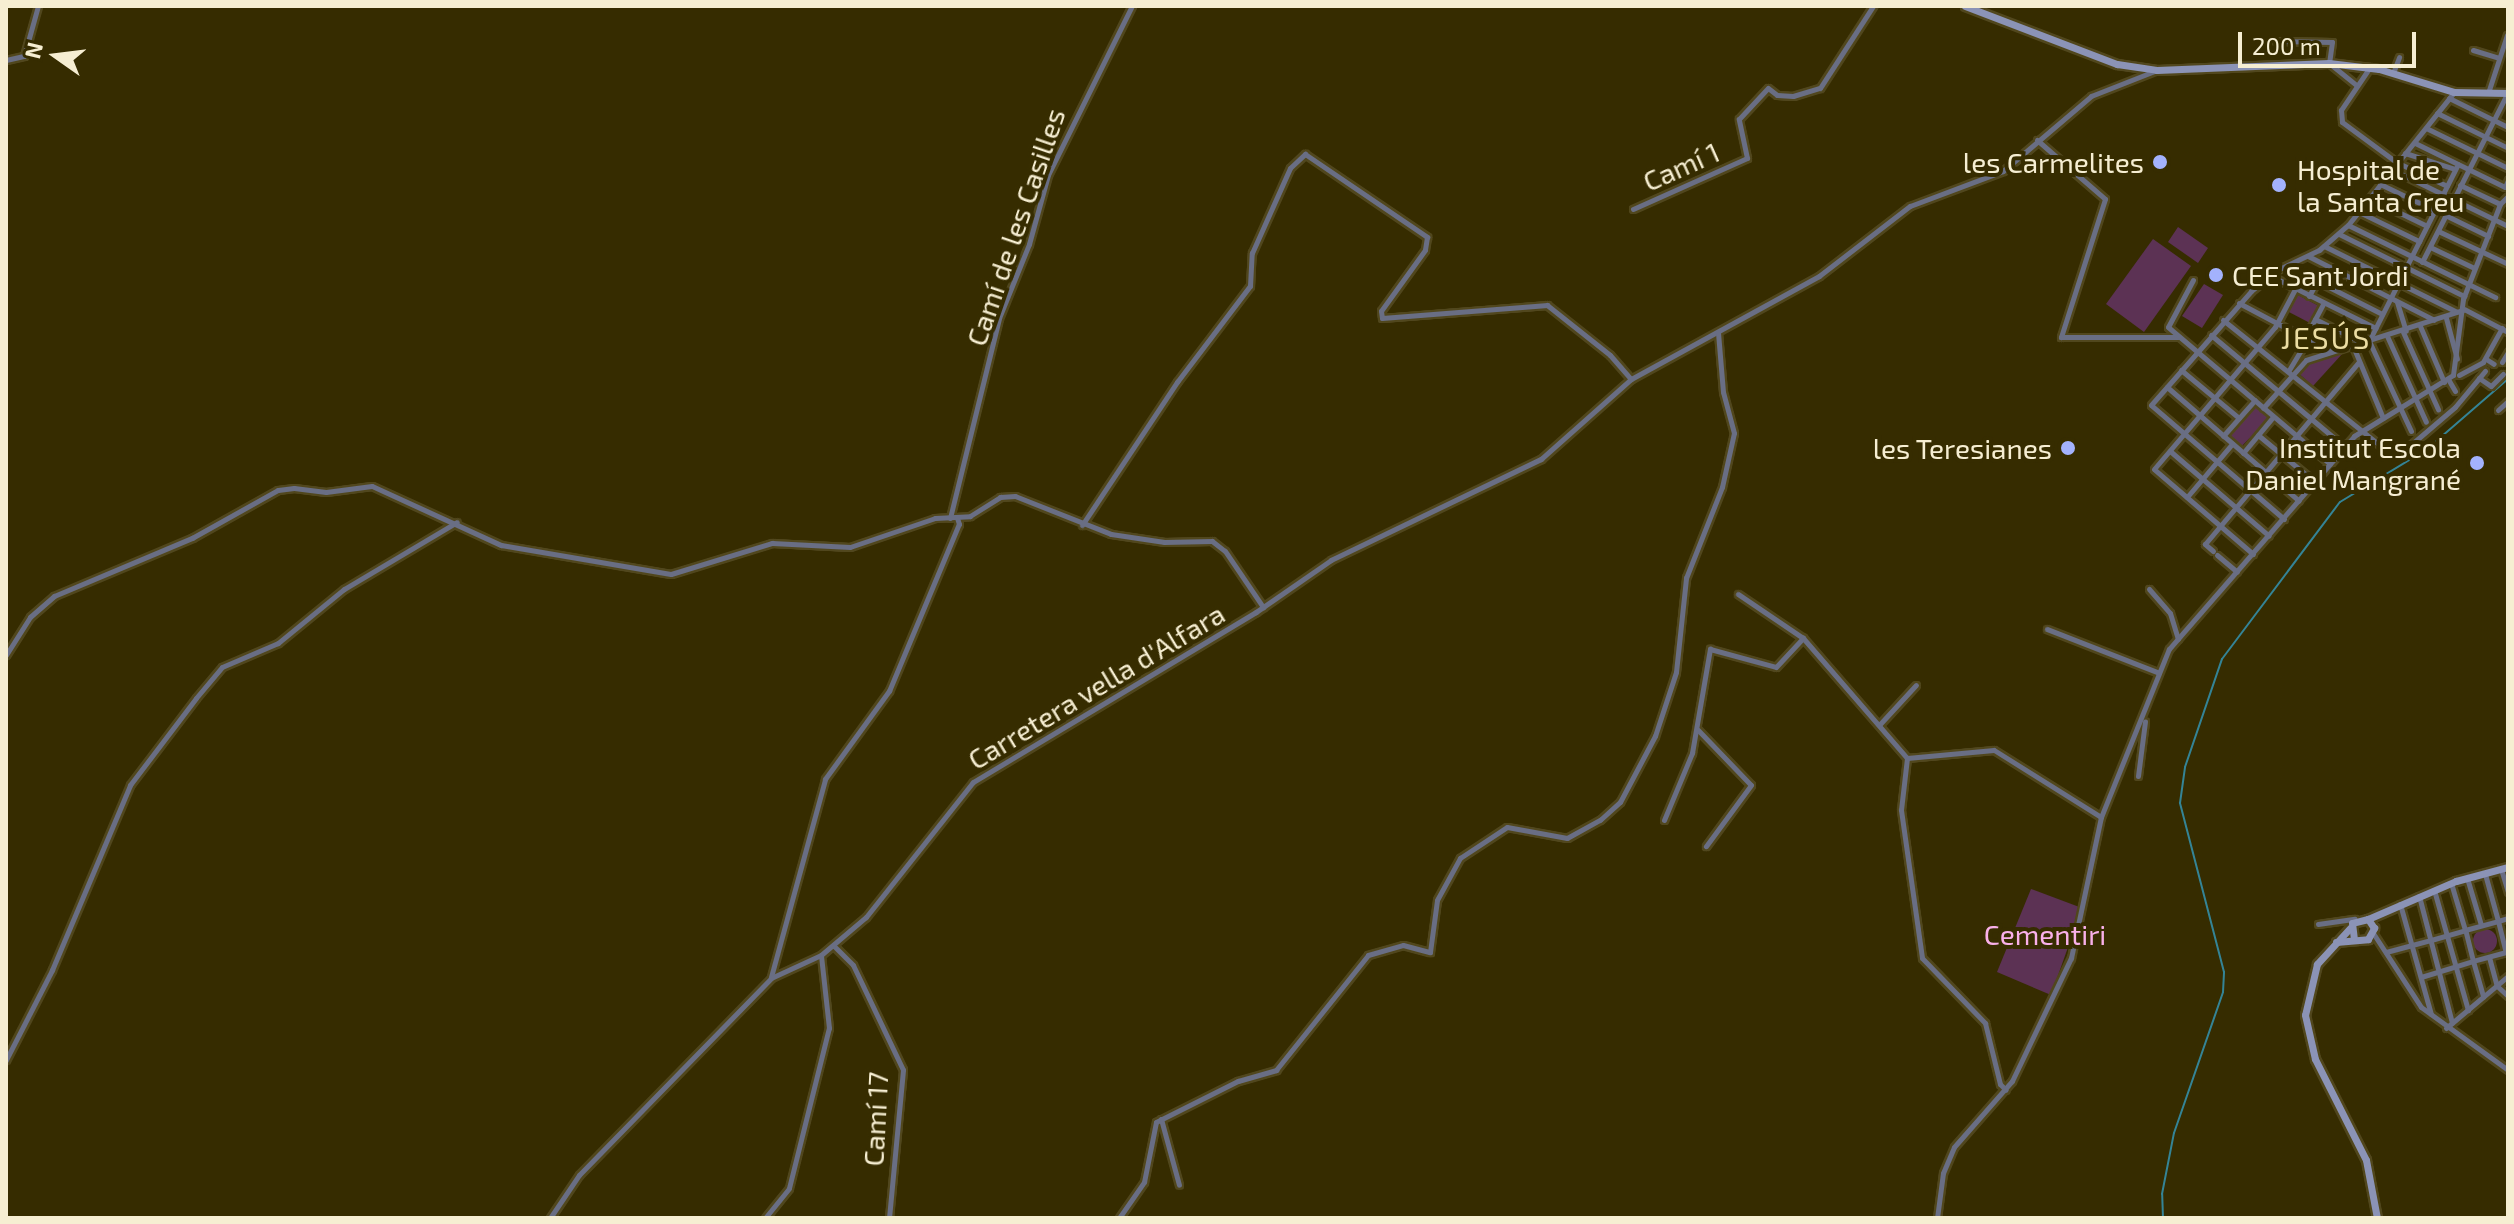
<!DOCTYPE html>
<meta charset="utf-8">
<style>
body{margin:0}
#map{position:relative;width:2514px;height:1224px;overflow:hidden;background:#362c00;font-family:"Exo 2",sans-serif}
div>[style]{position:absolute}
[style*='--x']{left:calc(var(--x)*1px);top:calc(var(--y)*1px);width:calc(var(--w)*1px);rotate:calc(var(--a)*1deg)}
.green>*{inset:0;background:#5c3254}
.round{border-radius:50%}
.stream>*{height:2px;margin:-1px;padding:0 1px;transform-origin:1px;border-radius:1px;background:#348496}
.roads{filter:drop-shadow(2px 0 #51471d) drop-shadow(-2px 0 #51471d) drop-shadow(0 2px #51471d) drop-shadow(0 -2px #51471d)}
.street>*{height:5px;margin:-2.5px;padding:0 2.5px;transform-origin:2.5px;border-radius:2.5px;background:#696e84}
.secondary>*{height:7px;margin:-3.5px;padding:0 3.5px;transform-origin:3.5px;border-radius:3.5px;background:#8b93b6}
.dots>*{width:22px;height:22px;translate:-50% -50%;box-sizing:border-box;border:4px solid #362c00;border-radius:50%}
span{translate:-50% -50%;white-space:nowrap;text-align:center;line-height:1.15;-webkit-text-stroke:8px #362c00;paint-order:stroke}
.poi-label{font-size:28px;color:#f6eed2}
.right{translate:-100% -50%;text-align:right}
.left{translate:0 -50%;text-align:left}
.street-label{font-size:28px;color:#f6eed2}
.park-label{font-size:28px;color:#f9b0e9}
.neighbourhood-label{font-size:30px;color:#ebdca2;letter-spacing:2px}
.frame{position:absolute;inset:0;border:8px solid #f6eed2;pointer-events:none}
.north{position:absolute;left:16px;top:16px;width:80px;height:80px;-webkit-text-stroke:6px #362c00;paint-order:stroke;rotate:284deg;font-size:22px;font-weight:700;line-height:32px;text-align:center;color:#f6eed2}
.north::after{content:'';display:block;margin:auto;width:28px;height:36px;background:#f6eed2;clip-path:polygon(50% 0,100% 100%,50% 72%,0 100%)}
.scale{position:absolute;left:2238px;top:32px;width:178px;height:36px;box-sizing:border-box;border:4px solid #f6eed2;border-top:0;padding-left:10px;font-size:24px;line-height:28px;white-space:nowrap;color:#f6eed2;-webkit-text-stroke:6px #362c00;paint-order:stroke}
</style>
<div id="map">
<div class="green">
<div style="clip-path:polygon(2178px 227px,2208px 248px,2198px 263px,2168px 242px)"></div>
<div style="clip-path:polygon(2153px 239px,2191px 266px,2144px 332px,2106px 304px)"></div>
<div style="clip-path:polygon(2204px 284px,2223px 295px,2202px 328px,2182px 316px)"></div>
<div style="clip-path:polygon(2296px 294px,2319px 306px,2310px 323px,2287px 311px)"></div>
<div style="clip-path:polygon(2343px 353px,2313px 386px,2297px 372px,2309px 361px)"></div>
<div style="clip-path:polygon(2254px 404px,2269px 418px,2240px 448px,2228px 434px)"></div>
<div style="clip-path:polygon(2031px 889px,2082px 908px,2051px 995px,1997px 972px)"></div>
<div class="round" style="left:2473px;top:929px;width:24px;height:24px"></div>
</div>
<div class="stream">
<div style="--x:2163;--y:1218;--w:24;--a:-92"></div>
<div style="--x:2162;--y:1194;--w:62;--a:-78.9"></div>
<div style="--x:2174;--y:1133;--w:149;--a:-70.8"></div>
<div style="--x:2223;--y:992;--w:20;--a:-87"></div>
<div style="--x:2224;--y:972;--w:175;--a:-104.6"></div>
<div style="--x:2180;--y:803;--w:36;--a:-82"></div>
<div style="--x:2185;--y:767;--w:114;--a:-71.1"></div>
<div style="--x:2222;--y:659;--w:196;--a:-53.1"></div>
<div style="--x:2340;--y:502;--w:100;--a:-31.2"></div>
<div style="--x:2426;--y:450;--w:108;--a:-40.9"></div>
</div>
<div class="roads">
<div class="street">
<div style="--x:2276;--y:41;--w:56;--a:1"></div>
<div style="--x:2332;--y:42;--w:21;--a:98"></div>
<div style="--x:2329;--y:63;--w:36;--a:39"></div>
<div style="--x:2473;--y:50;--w:27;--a:17"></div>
<div style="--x:6;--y:60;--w:18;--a:-13"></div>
<div style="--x:24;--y:56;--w:52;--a:-74.4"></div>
<div style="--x:2370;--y:67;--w:52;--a:124"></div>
<div style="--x:2341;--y:110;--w:12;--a:85"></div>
<div style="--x:2342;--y:122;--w:67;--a:36.5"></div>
<div style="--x:2396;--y:162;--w:56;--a:25.2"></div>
<div style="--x:2393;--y:73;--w:17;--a:-69"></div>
<div style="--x:2488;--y:93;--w:61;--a:-71.9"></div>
<div style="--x:2449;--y:98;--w:66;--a:26.2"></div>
<div style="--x:2437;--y:113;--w:79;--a:26.2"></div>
<div style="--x:2426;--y:128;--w:91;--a:26"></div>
<div style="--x:2037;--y:140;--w:90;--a:40.9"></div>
<div style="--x:2105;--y:199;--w:145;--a:107.7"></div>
<div style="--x:2061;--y:337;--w:118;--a:0"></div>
<div style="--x:2415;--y:143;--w:100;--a:26.1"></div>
<div style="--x:2505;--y:187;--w:8;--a:-67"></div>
<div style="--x:2405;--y:153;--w:52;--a:17.7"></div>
<div style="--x:2391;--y:169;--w:130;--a:26"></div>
<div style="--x:2380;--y:184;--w:60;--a:25.7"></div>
<div style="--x:2460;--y:185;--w:44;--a:25.4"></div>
<div style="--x:2369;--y:198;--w:64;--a:25.8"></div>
<div style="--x:1633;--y:209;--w:125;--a:-24.1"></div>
<div style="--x:1747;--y:158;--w:40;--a:-102"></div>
<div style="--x:1739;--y:119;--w:42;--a:-46.9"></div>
<div style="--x:1768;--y:88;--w:11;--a:38"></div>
<div style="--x:1777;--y:95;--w:16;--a:4"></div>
<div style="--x:1793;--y:96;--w:28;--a:-17"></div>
<div style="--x:1820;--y:88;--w:98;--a:-57.1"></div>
<div style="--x:2359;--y:212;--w:67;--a:25.8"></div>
<div style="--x:2445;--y:215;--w:48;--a:26"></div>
<div style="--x:2348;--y:225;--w:164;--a:26.1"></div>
<div style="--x:2438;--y:231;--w:77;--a:25.2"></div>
<div style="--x:2339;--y:234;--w:140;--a:26.4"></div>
<div style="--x:2324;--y:246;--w:148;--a:26.4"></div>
<div style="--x:2430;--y:247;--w:49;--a:25.5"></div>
<div style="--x:2308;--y:256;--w:141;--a:26.9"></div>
<div style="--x:2422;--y:262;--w:191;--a:-63.2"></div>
<div style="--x:2269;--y:275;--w:119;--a:26.4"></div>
<div style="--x:2193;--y:280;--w:53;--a:118"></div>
<div style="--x:2168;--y:327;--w:212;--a:40.2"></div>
<div style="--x:2309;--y:296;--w:17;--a:-62"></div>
<div style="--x:2317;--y:281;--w:73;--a:26.9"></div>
<div style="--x:2397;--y:302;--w:30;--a:73"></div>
<div style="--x:2239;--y:303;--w:104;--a:28"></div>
<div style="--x:2464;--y:309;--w:50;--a:27.6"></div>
<div style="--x:2446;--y:318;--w:42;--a:75"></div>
<div style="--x:2315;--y:319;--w:51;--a:26.6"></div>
<div style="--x:2223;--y:320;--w:203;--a:38.6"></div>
<div style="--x:2420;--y:326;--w:61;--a:66.8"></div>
<div style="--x:2403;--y:332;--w:85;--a:65.6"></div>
<div style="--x:2211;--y:335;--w:175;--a:39.9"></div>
<div style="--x:2387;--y:336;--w:94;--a:65.6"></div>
<div style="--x:2305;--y:338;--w:40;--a:-62"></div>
<div style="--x:2353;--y:346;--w:78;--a:67.4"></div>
<div style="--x:2486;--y:359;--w:9;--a:32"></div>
<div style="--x:2502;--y:362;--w:12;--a:-59"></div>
<div style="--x:2181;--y:370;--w:75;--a:39.6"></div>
<div style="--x:2289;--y:370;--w:35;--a:-59"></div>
<div style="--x:2459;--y:375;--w:27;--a:-28"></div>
<div style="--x:2483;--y:362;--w:39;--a:-61"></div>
<div style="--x:2479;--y:378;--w:14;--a:34"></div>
<div style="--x:2491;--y:386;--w:17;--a:-45"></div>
<div style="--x:2448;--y:379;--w:14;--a:60"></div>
<div style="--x:2167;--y:387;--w:174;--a:40.8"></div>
<div style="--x:2263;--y:408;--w:64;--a:-48.1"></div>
<div style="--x:2306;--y:360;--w:165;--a:-17.7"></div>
<div style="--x:2498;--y:410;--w:13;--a:-42"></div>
<div style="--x:2411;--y:431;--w:99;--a:-115"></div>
<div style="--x:2369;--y:341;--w:198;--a:-63.3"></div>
<div style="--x:2258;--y:435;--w:74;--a:39.5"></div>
<div style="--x:2223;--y:436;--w:48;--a:-48.4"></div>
<div style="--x:2407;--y:448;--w:63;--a:-40.5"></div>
<div style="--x:2455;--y:407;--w:47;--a:-50.2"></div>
<div style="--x:2170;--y:451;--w:130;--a:40.6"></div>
<div style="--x:2243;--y:453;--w:47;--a:-50.2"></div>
<div style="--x:2187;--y:497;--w:70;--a:-49.7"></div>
<div style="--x:950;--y:518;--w:206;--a:-76.2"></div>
<div style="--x:999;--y:318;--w:80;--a:-67.9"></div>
<div style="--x:1029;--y:244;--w:72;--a:-74.6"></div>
<div style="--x:1048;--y:175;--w:189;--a:-63.6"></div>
<div style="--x:2284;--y:519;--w:175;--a:-139.4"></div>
<div style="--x:2151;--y:405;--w:152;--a:-48.7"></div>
<div style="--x:2251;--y:291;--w:33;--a:-39"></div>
<div style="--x:2277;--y:270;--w:47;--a:-25.5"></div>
<div style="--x:2319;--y:250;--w:38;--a:-41"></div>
<div style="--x:2348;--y:225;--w:170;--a:-51.4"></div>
<div style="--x:1082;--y:525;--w:172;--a:-56.4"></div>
<div style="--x:1177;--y:382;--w:121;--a:-52.8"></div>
<div style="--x:1250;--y:286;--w:33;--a:-87"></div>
<div style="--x:1252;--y:253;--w:93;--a:-65.9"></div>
<div style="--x:1290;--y:168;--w:21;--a:-43"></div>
<div style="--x:1305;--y:154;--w:148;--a:34.2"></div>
<div style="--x:1427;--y:237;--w:13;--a:99"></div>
<div style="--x:1425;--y:250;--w:75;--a:125.8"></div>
<div style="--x:1381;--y:311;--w:7;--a:82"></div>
<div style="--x:1382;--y:318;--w:166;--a:-4.5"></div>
<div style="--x:1547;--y:305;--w:80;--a:38.4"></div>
<div style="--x:1610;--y:355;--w:32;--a:49"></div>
<div style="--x:2213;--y:551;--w:11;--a:-139"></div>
<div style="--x:2205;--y:544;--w:238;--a:-49.8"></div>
<div style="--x:2253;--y:554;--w:130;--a:-139.4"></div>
<div style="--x:2154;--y:469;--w:187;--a:-49.6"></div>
<div style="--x:2275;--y:327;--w:43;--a:-62.2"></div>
<div style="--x:2217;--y:555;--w:26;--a:40"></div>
<div style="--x:2149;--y:589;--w:32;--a:49"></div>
<div style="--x:2170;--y:613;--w:27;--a:73"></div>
<div style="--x:1738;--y:594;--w:78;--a:34.1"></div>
<div style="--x:1803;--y:638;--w:159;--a:49.1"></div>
<div style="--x:1907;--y:758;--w:87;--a:-5.3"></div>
<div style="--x:1994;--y:750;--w:126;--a:32.1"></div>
<div style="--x:2047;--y:629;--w:120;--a:21.4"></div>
<div style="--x:6;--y:655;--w:45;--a:-57.7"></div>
<div style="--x:30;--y:617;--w:32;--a:-41"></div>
<div style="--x:54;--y:596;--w:150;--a:-22.8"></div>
<div style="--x:192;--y:538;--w:98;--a:-29.2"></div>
<div style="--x:278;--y:490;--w:16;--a:-7"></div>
<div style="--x:294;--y:488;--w:32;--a:7"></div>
<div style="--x:326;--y:492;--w:46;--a:-7.4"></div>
<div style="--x:372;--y:486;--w:142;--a:24.6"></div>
<div style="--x:501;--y:545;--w:172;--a:9.7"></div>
<div style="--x:671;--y:574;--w:106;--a:-17.1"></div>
<div style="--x:772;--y:543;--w:78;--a:2.9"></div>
<div style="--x:850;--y:547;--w:90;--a:-18.8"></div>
<div style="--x:935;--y:518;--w:35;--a:-3"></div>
<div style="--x:970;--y:516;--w:36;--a:-32"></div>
<div style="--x:1000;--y:497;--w:15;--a:-4"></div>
<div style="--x:1015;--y:496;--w:103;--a:21.6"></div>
<div style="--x:1111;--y:534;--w:54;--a:8.6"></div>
<div style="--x:1164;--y:542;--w:48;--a:-1.2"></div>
<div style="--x:1212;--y:541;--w:16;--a:38"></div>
<div style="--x:1225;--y:551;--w:68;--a:55.8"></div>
<div style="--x:1880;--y:724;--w:53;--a:-47.3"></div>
<div style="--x:1698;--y:730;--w:76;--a:46.1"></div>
<div style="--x:1751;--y:785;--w:76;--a:126.4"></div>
<div style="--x:1907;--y:758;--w:52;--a:96.6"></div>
<div style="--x:1901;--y:810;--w:149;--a:81.9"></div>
<div style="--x:1922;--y:958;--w:91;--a:45.9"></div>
<div style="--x:1985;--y:1023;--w:63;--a:76.2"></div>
<div style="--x:2000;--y:1084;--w:8;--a:45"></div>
<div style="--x:2138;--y:776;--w:55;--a:-82.7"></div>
<div style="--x:1664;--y:820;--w:73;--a:-67.3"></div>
<div style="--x:1692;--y:753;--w:106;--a:-80.2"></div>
<div style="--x:1710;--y:649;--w:68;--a:15.3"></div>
<div style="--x:1776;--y:667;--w:40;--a:-47"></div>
<div style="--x:2501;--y:869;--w:24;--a:73"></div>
<div style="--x:2485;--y:874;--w:49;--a:74.5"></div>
<div style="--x:2498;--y:921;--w:10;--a:-17"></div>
<div style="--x:2467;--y:878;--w:49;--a:73.4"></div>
<div style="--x:2434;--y:890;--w:125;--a:74.2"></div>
<div style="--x:2419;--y:896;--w:131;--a:75.4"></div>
<div style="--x:2400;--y:904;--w:114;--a:74.3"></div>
<div style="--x:2318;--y:924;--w:37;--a:-8"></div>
<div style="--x:2373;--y:933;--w:88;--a:57"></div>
<div style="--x:2421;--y:1007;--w:107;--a:35.9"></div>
<div style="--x:834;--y:946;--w:27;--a:45"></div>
<div style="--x:853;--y:965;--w:116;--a:64.5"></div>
<div style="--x:903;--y:1070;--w:149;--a:95.4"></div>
<div style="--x:2386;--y:952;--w:27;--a:-15"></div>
<div style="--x:2412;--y:945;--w:20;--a:-15"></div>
<div style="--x:2431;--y:940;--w:35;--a:-16"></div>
<div style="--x:2465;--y:930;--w:34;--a:-15"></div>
<div style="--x:2498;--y:921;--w:32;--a:76"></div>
<div style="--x:2506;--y:952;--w:34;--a:165"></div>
<div style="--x:2473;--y:961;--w:32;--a:-104"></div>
<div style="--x:2465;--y:930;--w:49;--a:-106.6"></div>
<div style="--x:2489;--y:957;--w:30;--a:75"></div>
<div style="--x:2497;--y:986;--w:15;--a:42"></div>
<div style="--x:771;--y:977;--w:205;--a:-74.7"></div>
<div style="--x:825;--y:779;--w:109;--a:-54"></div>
<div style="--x:889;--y:691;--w:181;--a:-67.3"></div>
<div style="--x:959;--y:524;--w:6;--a:-108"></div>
<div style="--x:2421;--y:977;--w:54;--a:-17.1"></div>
<div style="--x:2473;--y:961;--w:37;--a:74"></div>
<div style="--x:2446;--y:1028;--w:81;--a:-40"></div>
<div style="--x:6;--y:1060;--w:101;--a:-62.9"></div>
<div style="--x:52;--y:970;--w:201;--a:-67.1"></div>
<div style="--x:130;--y:785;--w:109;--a:-52.8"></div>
<div style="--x:196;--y:698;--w:40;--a:-50"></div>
<div style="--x:222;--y:667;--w:61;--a:-23.2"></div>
<div style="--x:278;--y:643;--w:85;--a:-39.3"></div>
<div style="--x:344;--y:589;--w:131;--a:-30.7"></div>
<div style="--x:1161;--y:1119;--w:68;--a:74.7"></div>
<div style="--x:550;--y:1218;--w:52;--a:-56"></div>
<div style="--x:579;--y:1175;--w:275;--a:-45.7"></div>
<div style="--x:771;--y:978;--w:55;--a:-24.7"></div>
<div style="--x:821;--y:955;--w:59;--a:-40.2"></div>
<div style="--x:866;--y:917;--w:172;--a:-51.6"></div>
<div style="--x:973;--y:782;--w:330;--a:-31"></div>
<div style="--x:1256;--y:612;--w:91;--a:-34.7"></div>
<div style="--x:1331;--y:560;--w:233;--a:-25.7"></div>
<div style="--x:1541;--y:459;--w:120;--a:-41.6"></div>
<div style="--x:1631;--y:379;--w:214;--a:-28.7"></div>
<div style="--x:1819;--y:276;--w:115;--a:-37.6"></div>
<div style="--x:1910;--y:206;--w:99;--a:-20.6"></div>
<div style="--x:2003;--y:171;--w:116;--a:-40.4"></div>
<div style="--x:2091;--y:96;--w:71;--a:-21.5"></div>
<div style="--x:765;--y:1218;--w:38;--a:-51"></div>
<div style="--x:789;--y:1188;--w:165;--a:-76"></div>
<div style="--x:829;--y:1028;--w:73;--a:-96.3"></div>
<div style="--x:1119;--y:1218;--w:44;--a:-55.2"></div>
<div style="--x:1144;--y:1182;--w:61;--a:-78.7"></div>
<div style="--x:1156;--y:1122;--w:92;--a:-26.6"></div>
<div style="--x:1238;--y:1081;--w:40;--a:-16"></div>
<div style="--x:1276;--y:1070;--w:147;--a:-51.3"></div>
<div style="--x:1368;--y:955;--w:36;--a:-16"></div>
<div style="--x:1403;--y:945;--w:28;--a:15"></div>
<div style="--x:1430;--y:952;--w:52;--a:-82.3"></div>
<div style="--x:1437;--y:900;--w:48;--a:-61.3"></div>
<div style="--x:1460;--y:858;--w:56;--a:-33.4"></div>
<div style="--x:1507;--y:827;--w:61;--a:10.4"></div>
<div style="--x:1567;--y:838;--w:38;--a:-29"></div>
<div style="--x:1600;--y:820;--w:27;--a:-42"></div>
<div style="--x:1620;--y:802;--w:75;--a:-62.1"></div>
<div style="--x:1655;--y:736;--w:67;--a:-71.8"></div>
<div style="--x:1676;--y:672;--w:95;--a:-83.9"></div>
<div style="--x:1686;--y:578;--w:98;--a:-68.4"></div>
<div style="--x:1722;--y:487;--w:55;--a:-77.5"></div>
<div style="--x:1734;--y:433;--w:42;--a:-105"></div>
<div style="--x:1723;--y:392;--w:60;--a:-94.8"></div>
<div style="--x:1937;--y:1218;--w:45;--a:-82.4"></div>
<div style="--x:1943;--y:1173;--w:28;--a:-67"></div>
<div style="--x:1954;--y:1147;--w:88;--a:-48.7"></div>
<div style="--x:2012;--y:1081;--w:136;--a:-64.4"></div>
<div style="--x:2071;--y:958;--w:144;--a:-78"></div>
<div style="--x:2101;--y:817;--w:181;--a:-68"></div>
<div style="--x:2169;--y:649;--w:282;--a:-49"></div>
<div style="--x:2354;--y:436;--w:116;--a:-31.6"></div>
<div style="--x:2453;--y:375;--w:77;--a:-82.5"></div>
<div style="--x:2463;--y:299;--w:102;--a:-68.7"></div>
<div style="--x:2500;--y:204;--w:11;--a:-45"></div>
</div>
<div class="secondary">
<div style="--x:1965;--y:6;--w:163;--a:20.9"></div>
<div style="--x:2117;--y:64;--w:40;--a:8.5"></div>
<div style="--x:2157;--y:70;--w:172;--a:-2.3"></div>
<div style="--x:2329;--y:63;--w:50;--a:6.8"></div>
<div style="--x:2379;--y:69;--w:78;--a:17"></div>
<div style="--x:2454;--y:92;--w:54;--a:1.1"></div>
<div style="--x:2368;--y:919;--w:96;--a:-23.4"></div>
<div style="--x:2456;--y:881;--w:54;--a:-15.1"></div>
<div style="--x:2350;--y:928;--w:49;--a:132.5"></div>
<div style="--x:2317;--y:964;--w:52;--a:103.2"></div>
<div style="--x:2305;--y:1015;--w:45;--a:77.2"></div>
<div style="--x:2315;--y:1059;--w:113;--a:63.2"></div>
<div style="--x:2366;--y:1160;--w:59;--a:79.3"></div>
<div style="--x:2336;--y:942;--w:32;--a:-5"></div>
<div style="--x:2368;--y:939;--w:13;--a:-61"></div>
<div style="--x:2374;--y:928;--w:11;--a:-124"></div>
<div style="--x:2368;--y:919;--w:16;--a:166"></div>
<div style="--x:2352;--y:923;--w:16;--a:83"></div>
</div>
</div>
<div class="dots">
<div style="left:2160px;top:162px;background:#a3b2fd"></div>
<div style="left:2279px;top:185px;background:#a3b2fd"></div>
<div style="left:2216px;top:275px;background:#a3b2fd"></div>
<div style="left:2068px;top:448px;background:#a3b2fd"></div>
<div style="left:2477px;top:463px;background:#a3b2fd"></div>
</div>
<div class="poi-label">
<span class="right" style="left:2144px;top:162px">les Carmelites</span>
<span class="left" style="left:2297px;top:185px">Hospital de<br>la Santa Creu</span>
<span class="left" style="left:2232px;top:275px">CEE Sant Jordi</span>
<span class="right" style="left:2461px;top:463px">Institut Escola<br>Daniel Mangrané</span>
<span class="right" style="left:2052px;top:448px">les Teresianes</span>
</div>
<div class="street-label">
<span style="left:1681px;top:166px;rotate:-24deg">Camí 1</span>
<span style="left:1015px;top:227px;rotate:-71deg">Camí de les Casilles</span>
<span style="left:1096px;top:686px;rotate:-31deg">Carretera vella d'Alfara</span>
<span style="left:875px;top:1119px;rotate:-87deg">Camí 17</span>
</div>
<div class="park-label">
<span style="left:2045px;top:934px">Cementiri</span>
</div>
<div class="neighbourhood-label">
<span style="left:2326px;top:337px">JESÚS</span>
</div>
<div class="frame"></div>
<div class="north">N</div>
<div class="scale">200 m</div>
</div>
